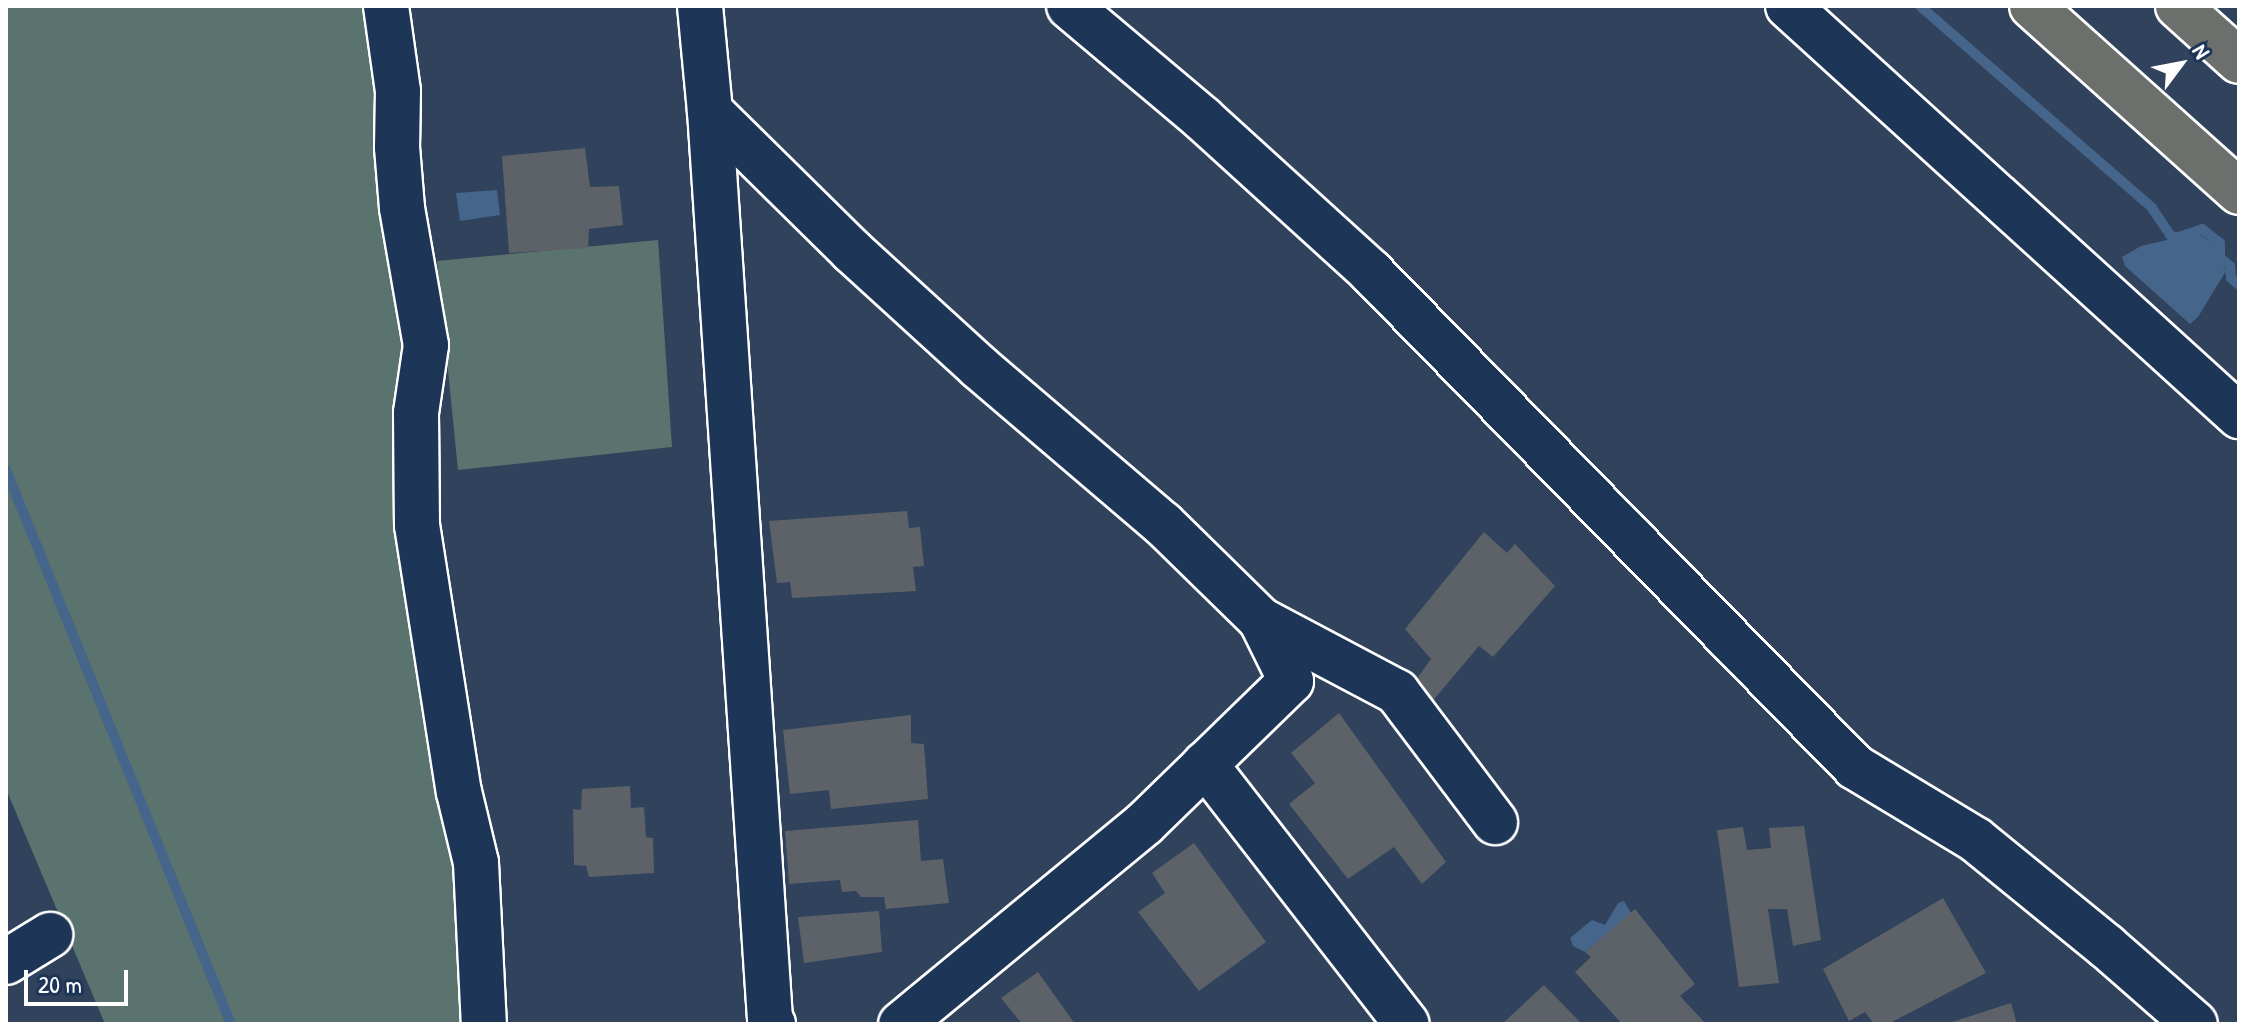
<!DOCTYPE html>
<style>
body{margin:0}
#map{position:relative;width:2245px;height:1030px;overflow:hidden;background:#30425c;font-family:"Patrick Hand",sans-serif}
div>[style]{position:absolute}
[style*='--x']{left:calc(var(--x)*1px);top:calc(var(--y)*1px);width:calc(var(--w)*1px);rotate:calc(var(--a)*1deg)}
.green>*{inset:0;background:#5a736f}
.water>*{inset:0;background:#45658b}
.stream>*{height:10px;margin:-5px;padding:0 5px;transform-origin:5px;border-radius:5px;background:#45658b}
.building>*{inset:0;background:#5d6268}
.roads{filter:drop-shadow(2px 0 #fff) drop-shadow(-2px 0 #fff) drop-shadow(0 2px #fff) drop-shadow(0 -2px #fff)}
.minor>*{height:44px;margin:-22px;padding:0 22px;transform-origin:22px;border-radius:22px;background:#1d3557}
.highway>*{height:44px;margin:-22px;padding:0 22px;transform-origin:22px;border-radius:22px;background:#6b706d}
span{translate:-50% -50%;white-space:nowrap;text-align:center;line-height:1.15;-webkit-text-stroke:7px #1d3557;paint-order:stroke}
.frame{position:absolute;inset:0;border:8px solid #fff;pointer-events:none}
.north{position:absolute;left:2141px;top:24px;width:80px;height:80px;-webkit-text-stroke:6px #1d3557;paint-order:stroke;rotate:58deg;font-size:22px;font-weight:700;line-height:32px;text-align:center;color:#fff}
.north::after{content:'';display:block;margin:auto;width:28px;height:36px;background:#fff;clip-path:polygon(50% 0,100% 100%,50% 72%,0 100%)}
.scale{position:absolute;left:24px;top:970px;width:104px;height:36px;box-sizing:border-box;border:4px solid #fff;border-top:0;padding-left:10px;font-size:24px;line-height:28px;white-space:nowrap;color:#fff;-webkit-text-stroke:6px #1d3557;paint-order:stroke}
</style>
<div id="map">
<div class="green">
<div style="clip-path:polygon(6px 6px,386px 6px,416px 413px,484px 1024px,105px 1024px,6px 789px)"></div>
<div style="clip-path:polygon(658px 240px,672px 447px,458px 470px,437px 261px)"></div>
</div>
<div class="water">
<div style="clip-path:polygon(497px 190px,500px 215px,460px 221px,456px 193px)"></div>
<div style="clip-path:polygon(2197px 233px,2216px 245px,2216px 257px,2226px 271px,2198px 317px,2190px 324px,2125px 266px,2122px 257px,2141px 246px)"></div>
<div style="clip-path:polygon(1624px 901px,1631px 913px,1585px 952px,1573px 946px,1570px 938px,1592px 920px,1605px 925px,1618px 903px)"></div>
</div>
<div class="stream">
<div style="--x:1920;--y:6;--w:308;--a:41"></div>
<div style="--x:2152;--y:208;--w:32;--a:56"></div>
<div style="--x:2170;--y:235;--w:7;--a:27"></div>
<div style="--x:2176;--y:238;--w:28;--a:-19"></div>
<div style="--x:2202;--y:229;--w:23;--a:38"></div>
<div style="--x:2220;--y:243;--w:15;--a:90"></div>
<div style="--x:2220;--y:258;--w:13;--a:39"></div>
<div style="--x:2230;--y:266;--w:12;--a:85"></div>
<div style="--x:2231;--y:278;--w:11;--a:41"></div>
<div style="--x:6;--y:470;--w:598;--a:67.9"></div>
</div>
<div class="building">
<div style="clip-path:polygon(585px 148px,590px 187px,619px 186px,623px 225px,589px 229px,588px 248px,509px 253px,502px 156px)"></div>
<div style="clip-path:polygon(907px 511px,909px 528px,920px 527px,924px 566px,913px 567px,916px 591px,792px 598px,790px 582px,777px 583px,769px 521px)"></div>
<div style="clip-path:polygon(1484px 532px,1507px 553px,1515px 544px,1555px 586px,1493px 657px,1479px 646px,1430px 704px,1413px 684px,1431px 659px,1405px 629px)"></div>
<div style="clip-path:polygon(1339px 713px,1446px 862px,1422px 884px,1394px 847px,1348px 879px,1289px 804px,1315px 783px,1291px 753px)"></div>
<div style="clip-path:polygon(911px 715px,911px 743px,924px 744px,928px 799px,831px 809px,829px 790px,790px 794px,783px 730px)"></div>
<div style="clip-path:polygon(630px 786px,631px 808px,644px 807px,646px 837px,653px 838px,654px 873px,589px 877px,586px 866px,574px 865px,573px 809px,581px 810px,582px 789px)"></div>
<div style="clip-path:polygon(918px 820px,921px 861px,943px 859px,949px 903px,886px 909px,884px 897px,861px 897px,856px 891px,842px 892px,840px 880px,789px 884px,785px 831px)"></div>
<div style="clip-path:polygon(1804px 826px,1821px 940px,1793px 946px,1787px 909px,1768px 909px,1779px 983px,1739px 987px,1717px 830px,1743px 827px,1747px 850px,1771px 848px,1769px 828px)"></div>
<div style="clip-path:polygon(1194px 843px,1266px 942px,1199px 991px,1138px 912px,1165px 893px,1152px 873px)"></div>
<div style="clip-path:polygon(1943px 898px,1986px 973px,1888px 1024px,1874px 1024px,1865px 1012px,1849px 1021px,1823px 969px)"></div>
<div style="clip-path:polygon(1635px 909px,1695px 984px,1680px 996px,1706px 1024px,1622px 1024px,1575px 972px,1591px 957px,1585px 952px)"></div>
<div style="clip-path:polygon(879px 911px,882px 952px,804px 963px,798px 917px)"></div>
<div style="clip-path:polygon(1038px 972px,1075px 1024px,1022px 1024px,1001px 998px)"></div>
<div style="clip-path:polygon(1544px 985px,1582px 1024px,1502px 1024px)"></div>
<div style="clip-path:polygon(2011px 1003px,2017px 1024px,1949px 1024px,1949px 1023px)"></div>
</div>
<div class="roads">
<div class="minor">
<div style="--x:386;--y:6;--w:86;--a:82"></div>
<div style="--x:398;--y:91;--w:56;--a:91"></div>
<div style="--x:397;--y:147;--w:61;--a:85.3"></div>
<div style="--x:402;--y:208;--w:139;--a:80.1"></div>
<div style="--x:426;--y:345;--w:69;--a:98.4"></div>
<div style="--x:416;--y:413;--w:112;--a:89.5"></div>
<div style="--x:417;--y:525;--w:270;--a:81.1"></div>
<div style="--x:459;--y:792;--w:73;--a:76.5"></div>
<div style="--x:476;--y:863;--w:161;--a:87.2"></div>
<div style="--x:700;--y:6;--w:105;--a:84.6"></div>
<div style="--x:710;--y:111;--w:910;--a:86.22"></div>
<div style="--x:770;--y:1019;--w:6;--a:59"></div>
<div style="--x:1069;--y:6;--w:175;--a:40.1"></div>
<div style="--x:1203;--y:119;--w:227;--a:42.3"></div>
<div style="--x:1371;--y:272;--w:692;--a:45.64"></div>
<div style="--x:1855;--y:767;--w:141;--a:31.1"></div>
<div style="--x:1976;--y:840;--w:168;--a:39.2"></div>
<div style="--x:2106;--y:946;--w:118;--a:41.2"></div>
<div style="--x:1788;--y:6;--w:610;--a:42.27"></div>
<div style="--x:710;--y:111;--w:199;--a:44.6"></div>
<div style="--x:852;--y:251;--w:172;--a:42.4"></div>
<div style="--x:979;--y:367;--w:242;--a:40.5"></div>
<div style="--x:1163;--y:524;--w:137;--a:44.4"></div>
<div style="--x:1261;--y:620;--w:68;--a:63.8"></div>
<div style="--x:1291;--y:681;--w:205;--a:135.8"></div>
<div style="--x:1144;--y:824;--w:315;--a:140.5"></div>
<div style="--x:1261;--y:620;--w:154;--a:27.9"></div>
<div style="--x:1397;--y:692;--w:163;--a:53"></div>
<div style="--x:1205;--y:764;--w:329;--a:52.2"></div>
<div style="--x:6;--y:962;--w:52;--a:-31.5"></div>
</div>
<div class="highway">
<div style="--x:2032;--y:6;--w:278;--a:41.9"></div>
<div style="--x:2178;--y:6;--w:82;--a:42"></div>
</div>
</div>
<div class="frame"></div>
<div class="north">N</div>
<div class="scale">20 m</div>
</div>
